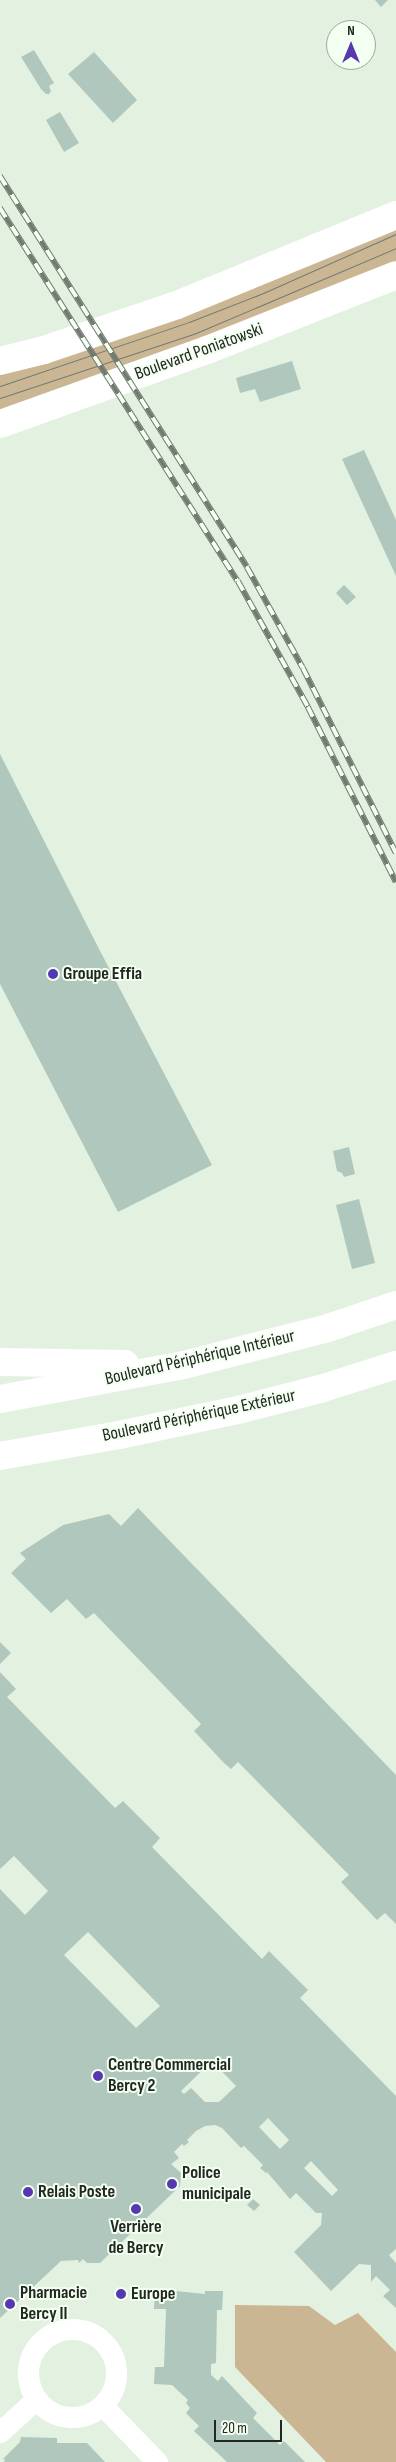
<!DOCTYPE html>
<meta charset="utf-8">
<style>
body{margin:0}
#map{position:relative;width:396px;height:2462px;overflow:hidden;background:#e3f2e0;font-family:"Sofia Sans Condensed",sans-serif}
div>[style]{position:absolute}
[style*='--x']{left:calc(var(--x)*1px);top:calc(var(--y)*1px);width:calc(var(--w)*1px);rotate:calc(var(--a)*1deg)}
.green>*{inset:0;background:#cbb694}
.building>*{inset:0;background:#b0c7be}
.street>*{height:21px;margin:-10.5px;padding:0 10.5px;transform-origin:10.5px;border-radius:10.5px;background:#fff}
.street>.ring{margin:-10.5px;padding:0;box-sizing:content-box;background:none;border:21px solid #fff;border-radius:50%}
.primary>*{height:28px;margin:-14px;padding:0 14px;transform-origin:14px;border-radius:14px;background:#fff}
.highway>*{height:28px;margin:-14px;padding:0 14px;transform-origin:14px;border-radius:14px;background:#fff}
.tram>*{height:1px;margin:-0.5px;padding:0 0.5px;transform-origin:0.5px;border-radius:0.5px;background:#727b70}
.rail>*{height:5.5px;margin-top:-2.75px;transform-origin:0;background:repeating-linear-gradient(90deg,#f3fff0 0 11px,#727b70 0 22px);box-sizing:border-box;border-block:1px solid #727b70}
.dots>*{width:14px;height:14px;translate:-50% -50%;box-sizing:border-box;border:2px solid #f3fff0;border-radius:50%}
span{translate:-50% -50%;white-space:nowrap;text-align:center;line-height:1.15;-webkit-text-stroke:4px #f3fff0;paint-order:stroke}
.street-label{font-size:18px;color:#222721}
.poi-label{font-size:18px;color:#222721;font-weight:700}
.left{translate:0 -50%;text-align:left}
.north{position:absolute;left:326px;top:20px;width:50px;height:50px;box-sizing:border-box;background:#f3fff0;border:1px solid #9fa99d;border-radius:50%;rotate:0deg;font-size:14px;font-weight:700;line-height:20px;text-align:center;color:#222721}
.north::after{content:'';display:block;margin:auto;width:18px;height:22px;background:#5639b1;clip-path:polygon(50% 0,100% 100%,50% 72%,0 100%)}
.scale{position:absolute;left:214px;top:2420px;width:68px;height:22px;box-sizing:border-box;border:2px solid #222721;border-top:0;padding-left:6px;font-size:15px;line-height:18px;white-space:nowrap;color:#222721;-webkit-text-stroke:4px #f3fff0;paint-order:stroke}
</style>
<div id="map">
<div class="green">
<div style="clip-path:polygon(396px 224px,396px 264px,0 415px,0 371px)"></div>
<div style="clip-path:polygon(235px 2305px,309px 2306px,335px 2325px,358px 2313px,396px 2352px,396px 2462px,326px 2462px,235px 2367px)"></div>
</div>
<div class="building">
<div style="clip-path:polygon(375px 0,388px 0,381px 7px)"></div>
<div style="clip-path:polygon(34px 50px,54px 83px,49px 86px,51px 91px,49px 94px,46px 94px,41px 89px,21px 57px)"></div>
<div style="clip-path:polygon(94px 52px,137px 100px,113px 123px,68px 74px)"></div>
<div style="clip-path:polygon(60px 112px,79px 143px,64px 152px,46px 120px)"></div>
<div style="clip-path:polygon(292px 361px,301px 389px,260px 402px,255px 389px,240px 393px,236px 378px)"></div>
<div style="clip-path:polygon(364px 450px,396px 520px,396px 576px,342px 459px)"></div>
<div style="clip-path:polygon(344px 585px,356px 597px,347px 605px,336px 593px)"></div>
<div style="clip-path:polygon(0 754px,98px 947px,212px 1165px,118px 1212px,0 984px)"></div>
<div style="clip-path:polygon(349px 1147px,355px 1174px,344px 1177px,342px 1173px,337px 1171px,333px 1151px)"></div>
<div style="clip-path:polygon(359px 1199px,375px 1263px,352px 1269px,336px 1205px)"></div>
<div style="clip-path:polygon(138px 1508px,396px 1775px,396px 1924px,385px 1913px,377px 1920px,341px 1882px,349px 1875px,238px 1762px,231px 1769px,224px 1763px,194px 1731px,201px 1724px,94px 1613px,86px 1619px,67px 1599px,51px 1613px,11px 1573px,26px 1559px,20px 1553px,63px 1525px,109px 1514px,121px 1526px)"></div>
<div style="clip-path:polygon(0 1642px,11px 1653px,0 1664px)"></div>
<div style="clip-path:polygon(evenodd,0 1672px,16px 1689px,7px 1697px,115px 1808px,123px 1801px,160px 1838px,152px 1847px,262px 1959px,269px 1951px,308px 1990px,300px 1998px,396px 2096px,396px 2249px,389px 2255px,396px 2263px,396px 2308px,383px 2296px,390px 2290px,376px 2276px,371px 2282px,371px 2265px,359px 2264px,331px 2291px,294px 2252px,321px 2225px,322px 2213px,316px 2213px,296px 2193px,290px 2199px,267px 2172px,266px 2173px,260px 2168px,263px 2165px,244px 2146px,241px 2148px,222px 2128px,215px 2125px,205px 2126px,196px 2131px,187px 2140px,189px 2142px,184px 2146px,182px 2144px,174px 2152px,179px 2158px,171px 2164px,181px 2173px,180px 2186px,100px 2263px,87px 2263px,83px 2259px,79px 2263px,78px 2260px,61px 2261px,0 2318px,0 1889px,25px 1915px,48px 1891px,14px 1856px,0 1869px,0 1672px,88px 1932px,160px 2006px,136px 2028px,64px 1955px,88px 1932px,0 1672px,212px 2061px,236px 2086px,219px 2102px,205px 2102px,191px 2088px,184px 2094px,181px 2091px,212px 2061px,0 1672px,268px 2118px,289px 2140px,280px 2149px,259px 2127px,268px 2118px,0 1672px,311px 2161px,338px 2190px,332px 2196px,304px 2168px,311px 2161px)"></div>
<div style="clip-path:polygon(253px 2199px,260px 2205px,254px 2211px,247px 2205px)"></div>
<div style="clip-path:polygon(155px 2289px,205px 2294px,205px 2291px,223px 2291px,222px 2310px,217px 2310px,216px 2363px,211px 2364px,211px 2375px,218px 2381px,222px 2376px,257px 2413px,253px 2418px,280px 2445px,284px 2441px,305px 2462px,227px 2462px,194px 2431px,199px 2426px,186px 2413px,190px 2408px,186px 2403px,188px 2400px,172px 2385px,154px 2384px,155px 2367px,164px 2367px,166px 2309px,154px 2309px)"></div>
<div style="clip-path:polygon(21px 2437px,57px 2438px,57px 2443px,87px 2443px,105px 2462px,4px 2462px,5px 2460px,3px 2459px,20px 2442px)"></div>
</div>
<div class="street">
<div class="ring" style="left:28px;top:2329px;width:67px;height:67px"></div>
<div style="--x:103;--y:2406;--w:78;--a:46"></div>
<div style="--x:0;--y:2432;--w:49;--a:-42.5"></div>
</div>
<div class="primary">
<div style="--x:0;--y:361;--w:45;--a:-14"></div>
<div style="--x:44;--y:350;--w:140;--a:-18.7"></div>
<div style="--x:177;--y:305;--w:237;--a:-22.3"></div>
<div style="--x:0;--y:424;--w:220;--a:-19.7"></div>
<div style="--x:207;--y:350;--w:203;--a:-21.6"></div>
</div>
<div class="highway">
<div style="--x:0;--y:1362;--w:125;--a:0.9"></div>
<div style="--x:0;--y:1399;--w:187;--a:-10.5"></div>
<div style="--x:184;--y:1365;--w:149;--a:-14.4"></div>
<div style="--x:328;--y:1328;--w:72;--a:-18.7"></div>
<div style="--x:0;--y:1456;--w:121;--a:-10"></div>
<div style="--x:119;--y:1435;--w:122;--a:-11.9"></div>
<div style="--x:238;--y:1410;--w:85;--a:-14.4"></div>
<div style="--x:320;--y:1389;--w:80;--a:-17.5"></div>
</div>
<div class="tram">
<div style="--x:0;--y:386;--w:200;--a:-18.7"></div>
<div style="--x:189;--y:322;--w:77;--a:-21.3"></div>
<div style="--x:261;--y:294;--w:148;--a:-24"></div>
<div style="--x:0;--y:398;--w:206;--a:-18.3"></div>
<div style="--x:196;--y:333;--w:217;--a:-23"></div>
</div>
<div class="rail">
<div style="--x:0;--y:176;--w:462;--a:57.7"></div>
<div style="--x:247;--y:567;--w:115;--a:61"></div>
<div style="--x:303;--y:668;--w:207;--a:63.3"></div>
<div style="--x:0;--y:208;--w:442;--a:57.5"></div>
<div style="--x:238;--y:581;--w:144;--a:60.9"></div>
<div style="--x:308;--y:707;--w:196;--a:63.3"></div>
</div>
<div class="dots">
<div style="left:53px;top:974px;background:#5639b1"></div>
<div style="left:98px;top:2076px;background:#5639b1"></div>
<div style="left:172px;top:2184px;background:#5639b1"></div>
<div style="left:28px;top:2192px;background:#5639b1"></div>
<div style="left:136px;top:2209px;background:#5639b1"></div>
<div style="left:121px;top:2294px;background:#5639b1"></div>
<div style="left:10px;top:2304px;background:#5639b1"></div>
</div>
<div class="street-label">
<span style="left:199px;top:352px;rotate:-20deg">Boulevard Poniatowski</span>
<span style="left:200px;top:1358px;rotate:-13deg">Boulevard Périphérique Intérieur</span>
<span style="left:199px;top:1416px;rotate:-12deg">Boulevard Périphérique Extérieur</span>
</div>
<div class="poi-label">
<span class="left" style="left:63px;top:974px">Groupe Effia</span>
<span class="left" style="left:108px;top:2076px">Centre Commercial<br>Bercy 2</span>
<span class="left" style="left:182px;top:2184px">Police<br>municipale</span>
<span class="left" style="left:38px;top:2192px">Relais Poste</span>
<span style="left:136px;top:2238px">Verrière<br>de Bercy</span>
<span class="left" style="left:20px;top:2304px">Pharmacie<br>Bercy II</span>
<span class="left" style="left:131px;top:2294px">Europe</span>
</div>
<div class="north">N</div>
<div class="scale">20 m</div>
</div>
